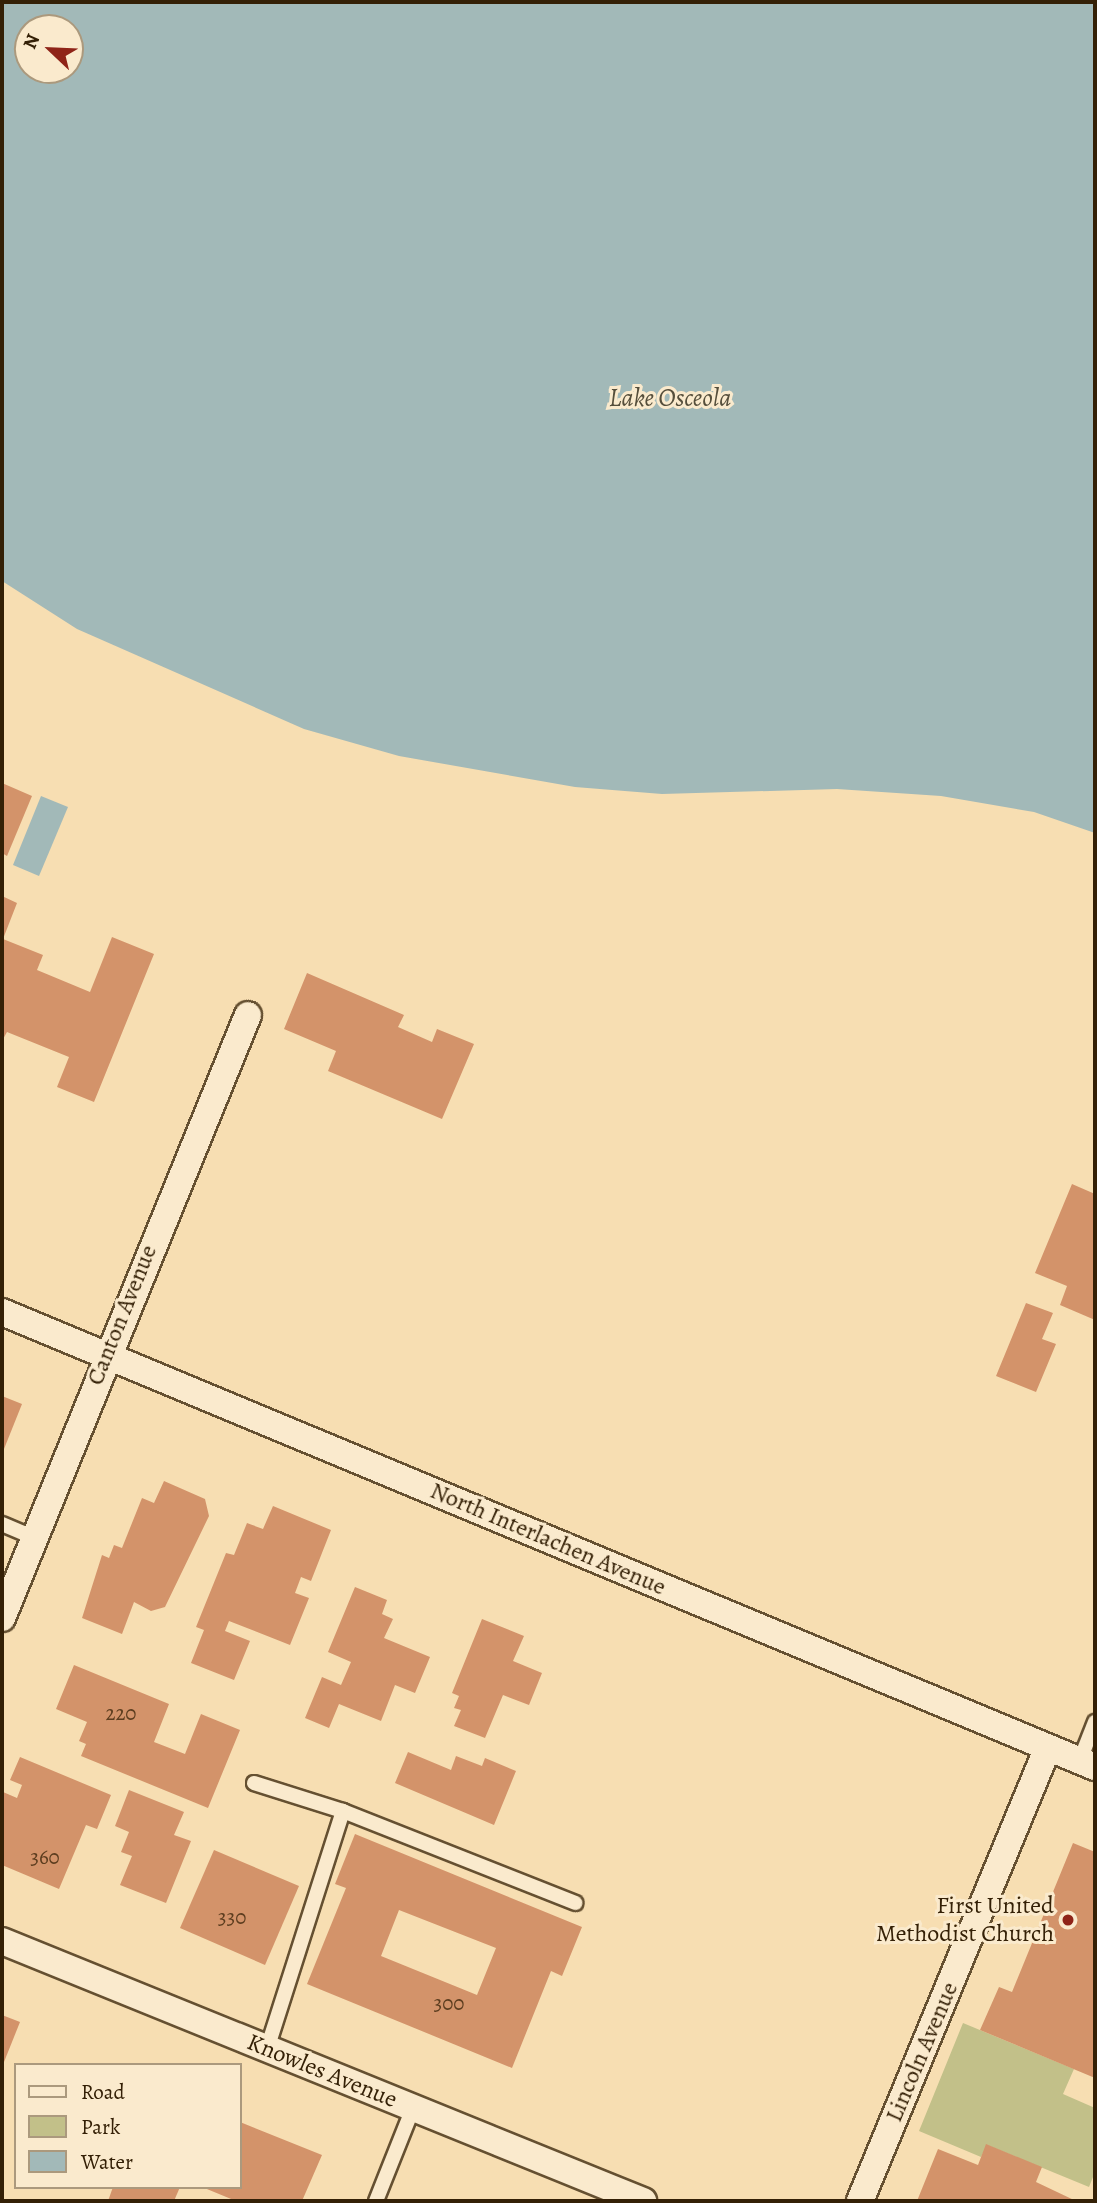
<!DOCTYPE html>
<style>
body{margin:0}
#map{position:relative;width:1097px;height:2203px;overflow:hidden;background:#f7deb2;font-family:Alegreya,serif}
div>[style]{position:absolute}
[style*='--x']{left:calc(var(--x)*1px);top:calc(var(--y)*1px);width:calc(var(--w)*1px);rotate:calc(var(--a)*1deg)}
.green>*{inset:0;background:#c2c089}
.water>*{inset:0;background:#a2b9b8}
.building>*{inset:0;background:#d3936a}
.roads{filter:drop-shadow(2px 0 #655031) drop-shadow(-2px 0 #655031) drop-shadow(0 2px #655031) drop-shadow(0 -2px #655031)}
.service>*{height:14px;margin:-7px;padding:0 7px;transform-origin:7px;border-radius:7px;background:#faeacd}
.minor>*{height:26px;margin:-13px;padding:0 13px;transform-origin:13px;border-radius:13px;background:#faeacd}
.dots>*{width:19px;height:19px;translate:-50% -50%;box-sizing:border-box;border:4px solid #faeacd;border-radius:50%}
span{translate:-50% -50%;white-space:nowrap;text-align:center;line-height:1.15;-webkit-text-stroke:6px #faeacd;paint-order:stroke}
.number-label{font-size:21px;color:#5c3d1f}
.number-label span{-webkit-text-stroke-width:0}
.street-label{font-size:24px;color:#342006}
.poi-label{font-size:24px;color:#342006}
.right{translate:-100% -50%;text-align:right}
.water-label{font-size:26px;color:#554e3b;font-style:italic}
.frame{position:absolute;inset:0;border:4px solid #342006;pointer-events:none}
.legend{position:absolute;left:14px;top:2063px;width:228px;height:126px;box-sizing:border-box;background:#faeacd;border:2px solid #ab997d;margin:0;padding:9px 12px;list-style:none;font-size:21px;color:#342006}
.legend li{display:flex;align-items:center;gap:14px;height:35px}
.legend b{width:35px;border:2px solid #ab997d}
.north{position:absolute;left:14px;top:14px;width:70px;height:70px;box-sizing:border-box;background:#faeacd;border:2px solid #ab997d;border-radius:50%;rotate:293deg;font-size:19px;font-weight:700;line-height:28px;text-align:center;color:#342006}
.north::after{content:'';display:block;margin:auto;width:24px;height:32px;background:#8f2418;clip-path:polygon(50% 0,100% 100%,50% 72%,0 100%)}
</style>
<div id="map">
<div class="green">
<div style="clip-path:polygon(963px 2023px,1074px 2069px,1063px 2094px,1095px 2108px,1095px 2172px,1089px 2187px,987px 2145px,981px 2157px,919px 2131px)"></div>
</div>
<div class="water">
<div style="clip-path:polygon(evenodd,2px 2px,1095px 2px,1095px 833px,1034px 812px,941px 796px,837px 789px,662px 794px,575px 787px,399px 756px,304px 729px,77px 629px,2px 581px,2px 2px,28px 28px,70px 28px,70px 70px,28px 70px,28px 28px)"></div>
<div style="clip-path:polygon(41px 796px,68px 807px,39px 876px,13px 865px)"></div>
</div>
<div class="building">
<div style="clip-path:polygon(2px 783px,32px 796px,7px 856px,2px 853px)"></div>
<div style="clip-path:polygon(2px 896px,17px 903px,3px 939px,43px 955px,37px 970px,90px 992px,112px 937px,154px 954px,94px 1102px,57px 1087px,69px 1057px,7px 1032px,2px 1041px)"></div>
<div style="clip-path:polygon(307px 973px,404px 1015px,398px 1027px,432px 1042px,437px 1029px,474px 1044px,442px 1119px,328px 1071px,336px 1051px,284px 1029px)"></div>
<div style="clip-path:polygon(1072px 1184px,1095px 1194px,1095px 1320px,1060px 1305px,1067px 1286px,1035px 1273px)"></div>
<div style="clip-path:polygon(1026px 1303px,1053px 1313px,1042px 1339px,1056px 1344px,1036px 1392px,996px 1376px)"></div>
<div style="clip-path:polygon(2px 1396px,22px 1404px,2px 1454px)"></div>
<div style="clip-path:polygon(164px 1481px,205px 1499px,209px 1516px,165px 1607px,151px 1611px,134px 1602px,122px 1634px,82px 1618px,102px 1555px,109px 1558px,114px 1545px,122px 1548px,142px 1498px,154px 1503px)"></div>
<div style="clip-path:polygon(273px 1506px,331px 1530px,311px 1581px,301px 1577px,295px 1593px,309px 1598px,290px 1645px,229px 1621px,225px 1631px,250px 1641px,234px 1680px,191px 1663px,204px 1630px,196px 1627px,226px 1553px,234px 1555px,247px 1523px,263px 1529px)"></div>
<div style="clip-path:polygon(355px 1587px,387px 1600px,382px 1614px,393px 1619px,384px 1638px,430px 1657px,415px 1693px,395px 1685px,381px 1721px,339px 1704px,329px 1728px,305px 1718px,322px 1677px,341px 1685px,351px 1662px,328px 1652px)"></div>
<div style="clip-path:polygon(482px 1619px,524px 1636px,513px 1661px,542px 1673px,529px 1705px,503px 1695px,485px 1738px,454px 1726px,461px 1710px,454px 1708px,459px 1696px,452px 1693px)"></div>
<div style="clip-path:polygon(74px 1665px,169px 1704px,154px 1742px,185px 1754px,201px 1714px,240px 1730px,208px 1808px,81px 1756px,86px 1744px,79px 1741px,87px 1722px,56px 1709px)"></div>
<div style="clip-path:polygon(408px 1752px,451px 1770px,456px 1756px,482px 1766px,485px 1758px,516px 1771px,494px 1825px,395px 1783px)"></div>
<div style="clip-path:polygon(20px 1757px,111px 1795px,97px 1829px,86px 1825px,59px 1889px,2px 1865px,2px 1796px,3px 1792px,17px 1798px,22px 1785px,10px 1780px)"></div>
<div style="clip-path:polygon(129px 1790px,184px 1812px,174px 1835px,191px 1841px,166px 1903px,120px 1885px,132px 1856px,121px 1852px,129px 1832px,115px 1826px)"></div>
<div style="clip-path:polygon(evenodd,355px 1834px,582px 1927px,562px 1976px,551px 1971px,512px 2068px,307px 1984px,346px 1888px,335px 1884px,355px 1834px,399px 1910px,496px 1948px,477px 1995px,381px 1956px,399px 1910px)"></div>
<div style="clip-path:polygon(1073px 1843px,1095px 1852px,1095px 2078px,980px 2030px,999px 1987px,1012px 1992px)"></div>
<div style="clip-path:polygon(214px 1850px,299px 1886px,265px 1965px,180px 1928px)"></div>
<div style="clip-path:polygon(2px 2015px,20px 2022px,2px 2067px)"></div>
<div style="clip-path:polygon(240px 2122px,322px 2155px,302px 2201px,236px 2201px,202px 2187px,240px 2187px)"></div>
<div style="clip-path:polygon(986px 2144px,1042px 2167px,1036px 2182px,1076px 2201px,917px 2201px,938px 2149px,978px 2165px)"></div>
<div style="clip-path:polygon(113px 2187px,180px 2187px,174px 2201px,108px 2201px)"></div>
</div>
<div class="roads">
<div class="service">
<div style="--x:2;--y:1524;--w:34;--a:23"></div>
<div style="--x:1080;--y:1760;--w:41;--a:-68.5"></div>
<div style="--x:254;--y:1783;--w:93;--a:17.5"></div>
<div style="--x:267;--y:2049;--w:250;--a:-72.3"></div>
<div style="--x:343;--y:1811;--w:250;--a:21.6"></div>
<div style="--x:376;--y:2201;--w:100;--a:-68.3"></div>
</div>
<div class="minor">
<div style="--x:2;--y:1312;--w:1184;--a:22.6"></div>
<div style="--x:2;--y:1618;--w:651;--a:-67.81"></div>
<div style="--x:2;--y:1941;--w:692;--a:22.08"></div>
<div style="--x:860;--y:2201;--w:490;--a:-67.5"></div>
</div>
</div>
<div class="dots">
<div style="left:1068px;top:1920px;background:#8f2418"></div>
</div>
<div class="number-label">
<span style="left:121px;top:1713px">220</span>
<span style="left:45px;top:1857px">360</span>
<span style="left:232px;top:1917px">330</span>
<span style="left:449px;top:2003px">300</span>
</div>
<div class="street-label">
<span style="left:122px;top:1315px;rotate:-68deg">Canton Avenue</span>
<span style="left:548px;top:1539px;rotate:23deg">North Interlachen Avenue</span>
<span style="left:922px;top:2052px;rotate:-67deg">Lincoln Avenue</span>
<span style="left:322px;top:2071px;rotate:22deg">Knowles Avenue</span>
</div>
<div class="poi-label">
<span class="right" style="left:1054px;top:1920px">First United<br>Methodist Church</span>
</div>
<div class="water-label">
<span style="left:670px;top:398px">Lake Osceola</span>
</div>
<div class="frame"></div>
<ul class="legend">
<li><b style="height:9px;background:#faeacd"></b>Road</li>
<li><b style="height:19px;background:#c2c089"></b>Park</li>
<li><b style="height:19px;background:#a2b9b8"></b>Water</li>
</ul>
<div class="north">N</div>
</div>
